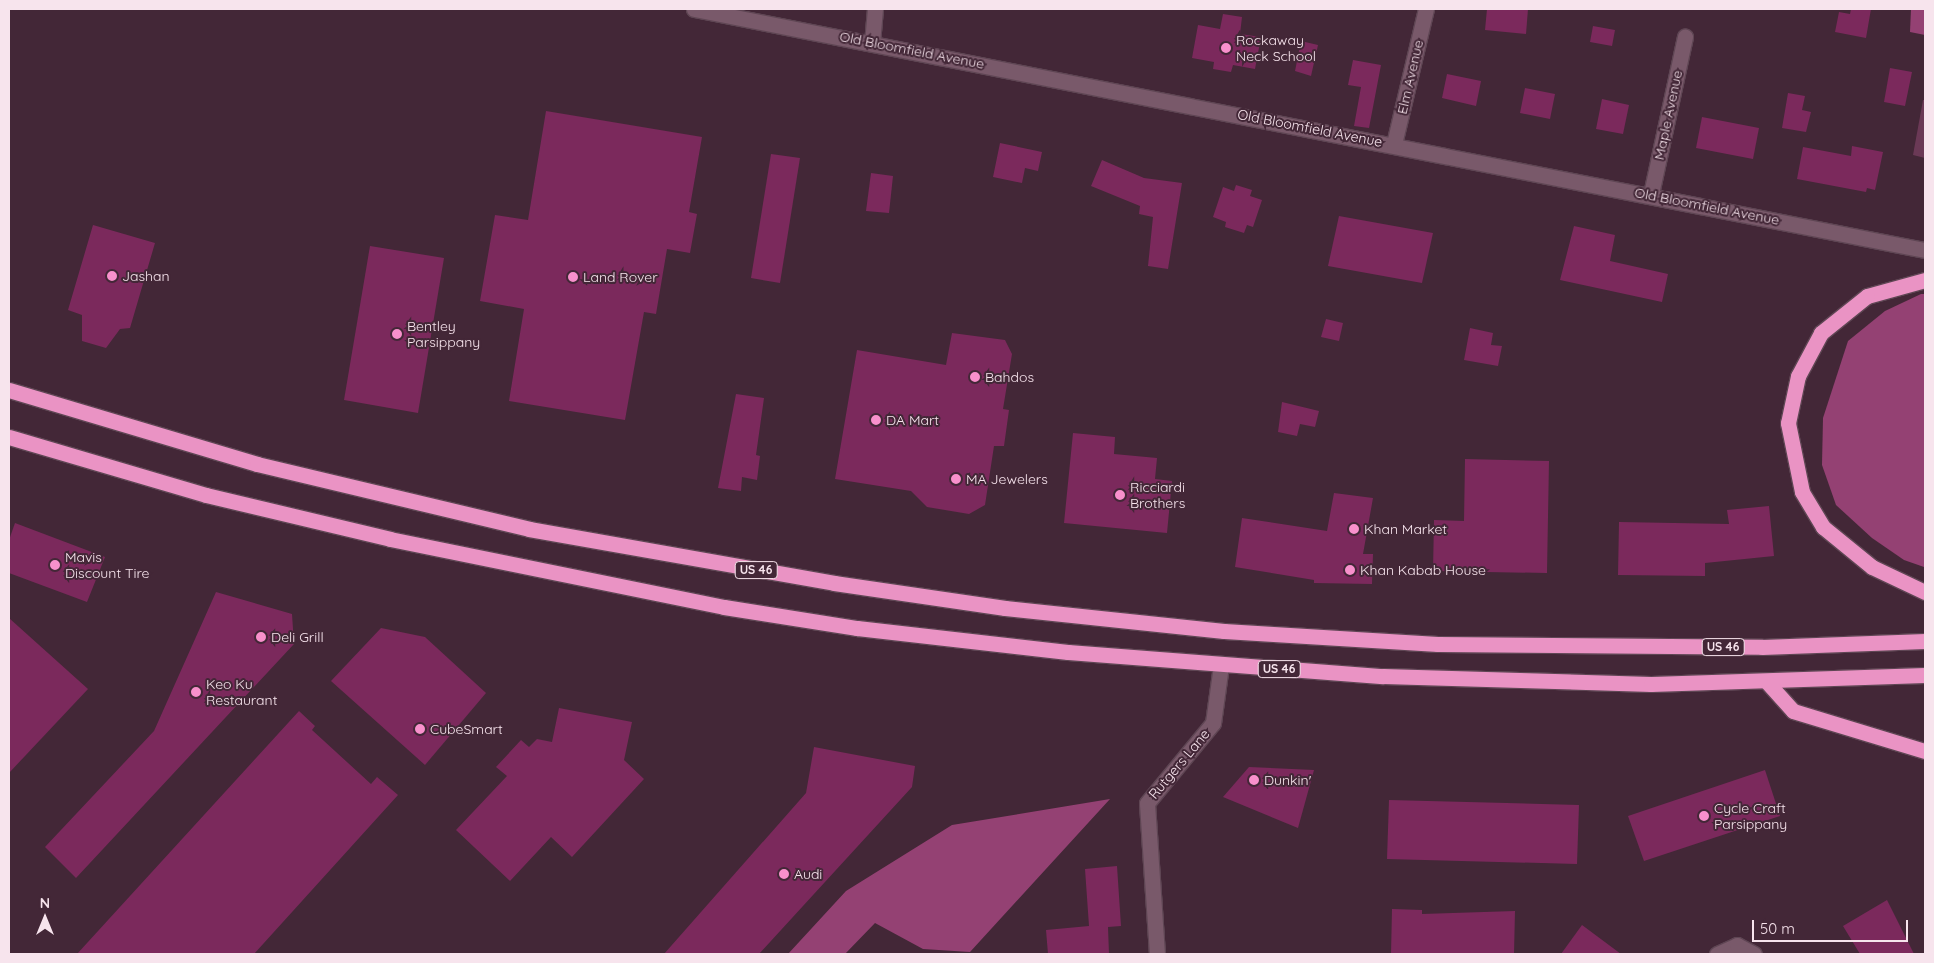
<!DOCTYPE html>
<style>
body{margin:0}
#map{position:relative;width:1934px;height:963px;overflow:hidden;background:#432737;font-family:Quicksand,sans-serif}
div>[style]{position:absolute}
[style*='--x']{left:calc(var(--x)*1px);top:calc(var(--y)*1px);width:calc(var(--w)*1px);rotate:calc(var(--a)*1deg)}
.green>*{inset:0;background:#6b3956}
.forest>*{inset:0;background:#944173}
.building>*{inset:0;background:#7b295c}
.roads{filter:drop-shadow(1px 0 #5f4654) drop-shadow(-1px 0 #5f4654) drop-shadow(0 1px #5f4654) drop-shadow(0 -1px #5f4654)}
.minor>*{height:15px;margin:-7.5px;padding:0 7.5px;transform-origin:7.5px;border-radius:7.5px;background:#79596a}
.highway>*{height:15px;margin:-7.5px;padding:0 7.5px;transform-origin:7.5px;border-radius:7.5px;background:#ea93c4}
.dots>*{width:14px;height:14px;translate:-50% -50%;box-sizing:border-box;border:2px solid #432737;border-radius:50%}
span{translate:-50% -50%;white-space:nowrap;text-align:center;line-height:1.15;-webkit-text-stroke:4px #432737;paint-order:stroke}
.shield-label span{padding:1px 4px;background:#432737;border:1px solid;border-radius:4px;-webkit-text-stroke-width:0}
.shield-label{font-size:12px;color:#f7e4ed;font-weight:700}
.poi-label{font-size:14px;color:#f7e4ed}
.left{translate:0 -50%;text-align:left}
.street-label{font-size:14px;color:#f7e4ed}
.frame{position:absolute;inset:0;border:10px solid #f7e4ed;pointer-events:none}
.north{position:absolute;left:20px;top:893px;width:50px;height:50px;-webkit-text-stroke:4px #432737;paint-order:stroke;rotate:0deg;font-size:14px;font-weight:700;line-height:20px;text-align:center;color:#f7e4ed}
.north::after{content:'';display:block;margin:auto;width:18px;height:22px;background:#f7e4ed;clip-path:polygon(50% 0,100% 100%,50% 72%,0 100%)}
.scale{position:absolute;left:1752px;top:920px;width:156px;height:22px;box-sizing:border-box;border:2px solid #f7e4ed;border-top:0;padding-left:6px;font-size:15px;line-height:18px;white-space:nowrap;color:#f7e4ed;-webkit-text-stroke:4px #432737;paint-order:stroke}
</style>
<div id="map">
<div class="green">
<div style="clip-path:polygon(1923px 100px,1925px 100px,1925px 158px,1913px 155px)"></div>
</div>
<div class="forest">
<div style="clip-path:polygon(1911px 9px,1925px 9px,1925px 35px,1910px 32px)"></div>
<div style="clip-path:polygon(1921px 294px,1925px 294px,1924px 567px,1904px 560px,1872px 538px,1836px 505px,1822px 465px,1823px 418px,1848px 341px,1885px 311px)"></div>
<div style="clip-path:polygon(1110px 799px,970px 952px,923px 949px,875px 923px,845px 954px,788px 954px,846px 891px,952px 825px)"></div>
</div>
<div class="building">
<div style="clip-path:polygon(1487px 9px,1528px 9px,1526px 34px,1485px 30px)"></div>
<div style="clip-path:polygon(1851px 9px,1871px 9px,1866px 38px,1835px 32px,1839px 12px,1850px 14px)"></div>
<div style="clip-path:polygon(1223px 14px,1242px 17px,1240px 34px,1261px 37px,1255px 69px,1233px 65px,1231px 72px,1213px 69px,1214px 62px,1192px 58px,1198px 25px,1220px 29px)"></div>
<div style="clip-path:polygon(1593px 26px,1615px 30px,1612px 46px,1590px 42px)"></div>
<div style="clip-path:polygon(1301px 41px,1318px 45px,1311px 76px,1295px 71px)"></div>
<div style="clip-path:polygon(1353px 60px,1381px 65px,1369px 128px,1354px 126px,1361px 87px,1348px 85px)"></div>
<div style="clip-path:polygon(1890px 68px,1912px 72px,1905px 106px,1884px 102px)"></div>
<div style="clip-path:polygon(1447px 74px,1481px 81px,1476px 106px,1442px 98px)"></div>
<div style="clip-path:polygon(1525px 88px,1555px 94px,1550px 119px,1520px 113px)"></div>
<div style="clip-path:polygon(1788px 93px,1805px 96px,1802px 110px,1811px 112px,1806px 132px,1782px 128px)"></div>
<div style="clip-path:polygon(1602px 99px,1629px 105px,1623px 134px,1596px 129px)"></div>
<div style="clip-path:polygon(546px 111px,702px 137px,689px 212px,697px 214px,690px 253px,667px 249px,656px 314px,644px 312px,625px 420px,509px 401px,524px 309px,480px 301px,495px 215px,528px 220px)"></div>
<div style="clip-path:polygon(1702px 117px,1759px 128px,1753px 159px,1696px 148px)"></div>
<div style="clip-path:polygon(1000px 143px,1042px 152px,1038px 171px,1025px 168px,1022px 183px,993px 177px)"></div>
<div style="clip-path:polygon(1852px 146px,1883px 152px,1875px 190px,1867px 188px,1866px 192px,1797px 179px,1803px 147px,1851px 156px)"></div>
<div style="clip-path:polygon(771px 154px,800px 158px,780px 283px,751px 278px)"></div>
<div style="clip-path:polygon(1102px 160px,1144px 178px,1182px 183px,1168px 269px,1148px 266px,1153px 217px,1139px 214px,1140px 206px,1091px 186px)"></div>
<div style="clip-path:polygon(871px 173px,893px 176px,889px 213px,866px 211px)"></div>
<div style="clip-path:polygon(1236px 185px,1252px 190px,1250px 196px,1262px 200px,1253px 227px,1247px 225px,1244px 233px,1225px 227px,1226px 222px,1213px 217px,1223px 187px,1234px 191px)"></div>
<div style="clip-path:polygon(1339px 216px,1433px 233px,1422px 283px,1328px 266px)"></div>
<div style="clip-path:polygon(93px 225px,155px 243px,130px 328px,120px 329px,106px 348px,82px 341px,82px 315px,68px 310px)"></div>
<div style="clip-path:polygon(1574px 226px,1615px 235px,1610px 261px,1668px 274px,1662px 302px,1560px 280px)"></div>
<div style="clip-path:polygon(370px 246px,444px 258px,418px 413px,344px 400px)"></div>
<div style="clip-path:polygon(1326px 319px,1343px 323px,1339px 341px,1321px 337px)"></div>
<div style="clip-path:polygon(1470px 328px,1493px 333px,1491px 345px,1502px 346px,1498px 366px,1464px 360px)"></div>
<div style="clip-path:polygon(952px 333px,1005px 340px,1012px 354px,1003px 409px,1009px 410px,1004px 446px,994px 446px,985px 505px,969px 514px,927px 507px,911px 491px,835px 479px,857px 350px,946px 365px)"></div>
<div style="clip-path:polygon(736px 394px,764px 398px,756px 455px,760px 456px,757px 480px,742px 477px,741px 491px,718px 488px)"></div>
<div style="clip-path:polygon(1282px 402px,1319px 411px,1315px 427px,1300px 424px,1297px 436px,1278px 432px)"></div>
<div style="clip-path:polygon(1073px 433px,1115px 437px,1114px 454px,1157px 458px,1155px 479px,1172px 481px,1167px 533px,1064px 523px)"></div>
<div style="clip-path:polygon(1465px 459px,1549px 461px,1547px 573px,1433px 571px,1434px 520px,1464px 521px)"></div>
<div style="clip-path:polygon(1334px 493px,1373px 498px,1363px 554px,1373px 554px,1372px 584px,1314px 583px,1314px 580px,1235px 567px,1242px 518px,1327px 531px)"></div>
<div style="clip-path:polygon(1769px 506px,1774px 556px,1705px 563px,1705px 576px,1618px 575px,1619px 522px,1729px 524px,1727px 510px)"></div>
<div style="clip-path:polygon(15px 523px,105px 557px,87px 602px,9px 573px,9px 540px)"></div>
<div style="clip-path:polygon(216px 592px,292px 614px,294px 644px,76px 878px,45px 847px,154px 731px)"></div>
<div style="clip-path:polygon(9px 618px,88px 689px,9px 773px)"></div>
<div style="clip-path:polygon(381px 628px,425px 637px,486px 693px,425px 765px,331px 681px)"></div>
<div style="clip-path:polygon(559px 708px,632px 722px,624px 760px,644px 779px,572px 857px,551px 837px,510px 881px,456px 830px,507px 776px,496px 767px,521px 740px,529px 747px,537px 739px,552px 742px)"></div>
<div style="clip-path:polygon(299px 711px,315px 726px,312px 730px,371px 784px,377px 777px,398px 795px,254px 954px,77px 954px)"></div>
<div style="clip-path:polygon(814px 747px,915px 766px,912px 787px,759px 954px,664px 954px,806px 793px)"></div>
<div style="clip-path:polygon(1249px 767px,1314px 770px,1298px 828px,1223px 797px)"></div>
<div style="clip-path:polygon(1765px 770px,1780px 816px,1644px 861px,1628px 816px)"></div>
<div style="clip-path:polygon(1389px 800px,1579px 805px,1577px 864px,1387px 859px)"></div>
<div style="clip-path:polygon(1117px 866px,1121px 926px,1108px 927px,1109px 954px,1048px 954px,1046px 930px,1089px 926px,1085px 869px)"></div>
<div style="clip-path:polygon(1887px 900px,1914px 954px,1860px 954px,1843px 926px)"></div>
<div style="clip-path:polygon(1392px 909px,1422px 910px,1422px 914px,1515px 911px,1514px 954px,1391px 954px)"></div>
<div style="clip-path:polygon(1582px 925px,1621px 954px,1561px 954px)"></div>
</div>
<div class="roads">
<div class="minor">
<div style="--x:694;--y:9;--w:1254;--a:11.08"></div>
<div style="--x:872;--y:43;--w:34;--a:-85"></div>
<div style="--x:1394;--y:144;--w:139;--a:-76.7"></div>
<div style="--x:1651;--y:194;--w:161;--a:-77.8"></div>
<div style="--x:1157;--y:954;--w:151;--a:-93.8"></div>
<div style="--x:1147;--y:803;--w:104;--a:-50.5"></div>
<div style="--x:1213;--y:723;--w:59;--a:-82.1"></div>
<div style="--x:1717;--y:954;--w:22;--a:-24"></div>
<div style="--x:1737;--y:945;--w:19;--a:28"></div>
</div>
<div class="highway">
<div style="--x:1925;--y:280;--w:60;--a:164.6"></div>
<div style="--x:1867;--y:296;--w:59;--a:141.2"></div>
<div style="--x:1821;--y:333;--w:49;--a:118.1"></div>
<div style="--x:1798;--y:376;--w:48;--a:102"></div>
<div style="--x:1788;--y:423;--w:70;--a:78.5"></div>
<div style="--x:1802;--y:492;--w:41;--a:59"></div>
<div style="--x:1823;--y:527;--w:63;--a:39.2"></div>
<div style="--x:1872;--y:567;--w:59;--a:25.3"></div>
<div style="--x:9;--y:390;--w:259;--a:16.6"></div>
<div style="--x:257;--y:464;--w:280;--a:13.4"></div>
<div style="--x:529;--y:529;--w:310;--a:10"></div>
<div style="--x:834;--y:583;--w:173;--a:8.3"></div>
<div style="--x:1005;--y:608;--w:220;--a:6"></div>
<div style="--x:1224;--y:631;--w:214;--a:3.5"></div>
<div style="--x:1438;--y:644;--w:324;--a:0.5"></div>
<div style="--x:1762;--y:647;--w:163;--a:-2.1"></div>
<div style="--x:9;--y:437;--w:205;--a:16.4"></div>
<div style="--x:206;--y:495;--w:189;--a:13.4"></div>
<div style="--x:390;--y:539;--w:341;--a:11.5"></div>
<div style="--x:724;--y:607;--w:135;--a:9"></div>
<div style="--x:857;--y:628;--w:212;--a:6.5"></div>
<div style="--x:1068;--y:652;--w:316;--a:4.4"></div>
<div style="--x:1383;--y:676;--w:268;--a:1.7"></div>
<div style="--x:1651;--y:684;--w:274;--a:-1.9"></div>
<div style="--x:1767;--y:682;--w:39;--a:48"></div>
<div style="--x:1793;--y:711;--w:138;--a:16.9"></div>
</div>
</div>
<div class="dots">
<div style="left:1226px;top:48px;background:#f890cc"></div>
<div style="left:112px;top:276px;background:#f890cc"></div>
<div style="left:573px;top:277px;background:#f890cc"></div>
<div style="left:397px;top:334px;background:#f890cc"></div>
<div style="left:975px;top:377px;background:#f890cc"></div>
<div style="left:876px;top:420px;background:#f890cc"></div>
<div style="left:956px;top:479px;background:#f890cc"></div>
<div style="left:1120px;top:495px;background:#f890cc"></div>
<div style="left:1354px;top:529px;background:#f890cc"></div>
<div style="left:55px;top:565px;background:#f890cc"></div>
<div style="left:1350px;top:570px;background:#f890cc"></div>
<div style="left:261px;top:637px;background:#f890cc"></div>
<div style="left:196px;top:692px;background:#f890cc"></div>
<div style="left:420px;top:729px;background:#f890cc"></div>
<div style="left:1254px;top:780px;background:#f890cc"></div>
<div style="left:1704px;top:816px;background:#f890cc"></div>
<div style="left:784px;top:874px;background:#f890cc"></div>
</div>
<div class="shield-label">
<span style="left:756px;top:570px">US 46</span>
<span style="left:1723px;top:647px">US 46</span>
<span style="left:1279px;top:669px">US 46</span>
</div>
<div class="poi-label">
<span class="left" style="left:1236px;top:48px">Rockaway<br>Neck School</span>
<span class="left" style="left:122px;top:276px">Jashan</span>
<span class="left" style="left:583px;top:277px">Land Rover</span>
<span class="left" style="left:407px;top:334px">Bentley<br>Parsippany</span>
<span class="left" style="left:985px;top:377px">Bahdos</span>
<span class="left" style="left:886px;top:420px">DA Mart</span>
<span class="left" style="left:966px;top:479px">MA Jewelers</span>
<span class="left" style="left:1130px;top:495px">Ricciardi<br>Brothers</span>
<span class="left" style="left:1364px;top:529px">Khan Market</span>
<span class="left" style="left:65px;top:565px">Mavis<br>Discount Tire</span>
<span class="left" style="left:1360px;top:570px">Khan Kabab House</span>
<span class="left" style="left:271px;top:637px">Deli Grill</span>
<span class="left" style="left:206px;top:692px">Keo Ku<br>Restaurant</span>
<span class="left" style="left:430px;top:729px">CubeSmart</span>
<span class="left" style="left:1264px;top:780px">Dunkin'</span>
<span class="left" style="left:1714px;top:816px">Cycle Craft<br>Parsippany</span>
<span class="left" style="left:794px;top:874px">Audi</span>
</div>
<div class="street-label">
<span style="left:912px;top:50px;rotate:11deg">Old Bloomfield Avenue</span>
<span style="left:1410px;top:77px;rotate:-77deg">Elm Avenue</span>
<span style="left:1668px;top:115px;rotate:-78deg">Maple Avenue</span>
<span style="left:1310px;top:128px;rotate:11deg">Old Bloomfield Avenue</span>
<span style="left:1707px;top:206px;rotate:11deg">Old Bloomfield Avenue</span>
<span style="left:1179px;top:764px;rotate:-50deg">Rutgers Lane</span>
</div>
<div class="frame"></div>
<div class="north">N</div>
<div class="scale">50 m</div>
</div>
